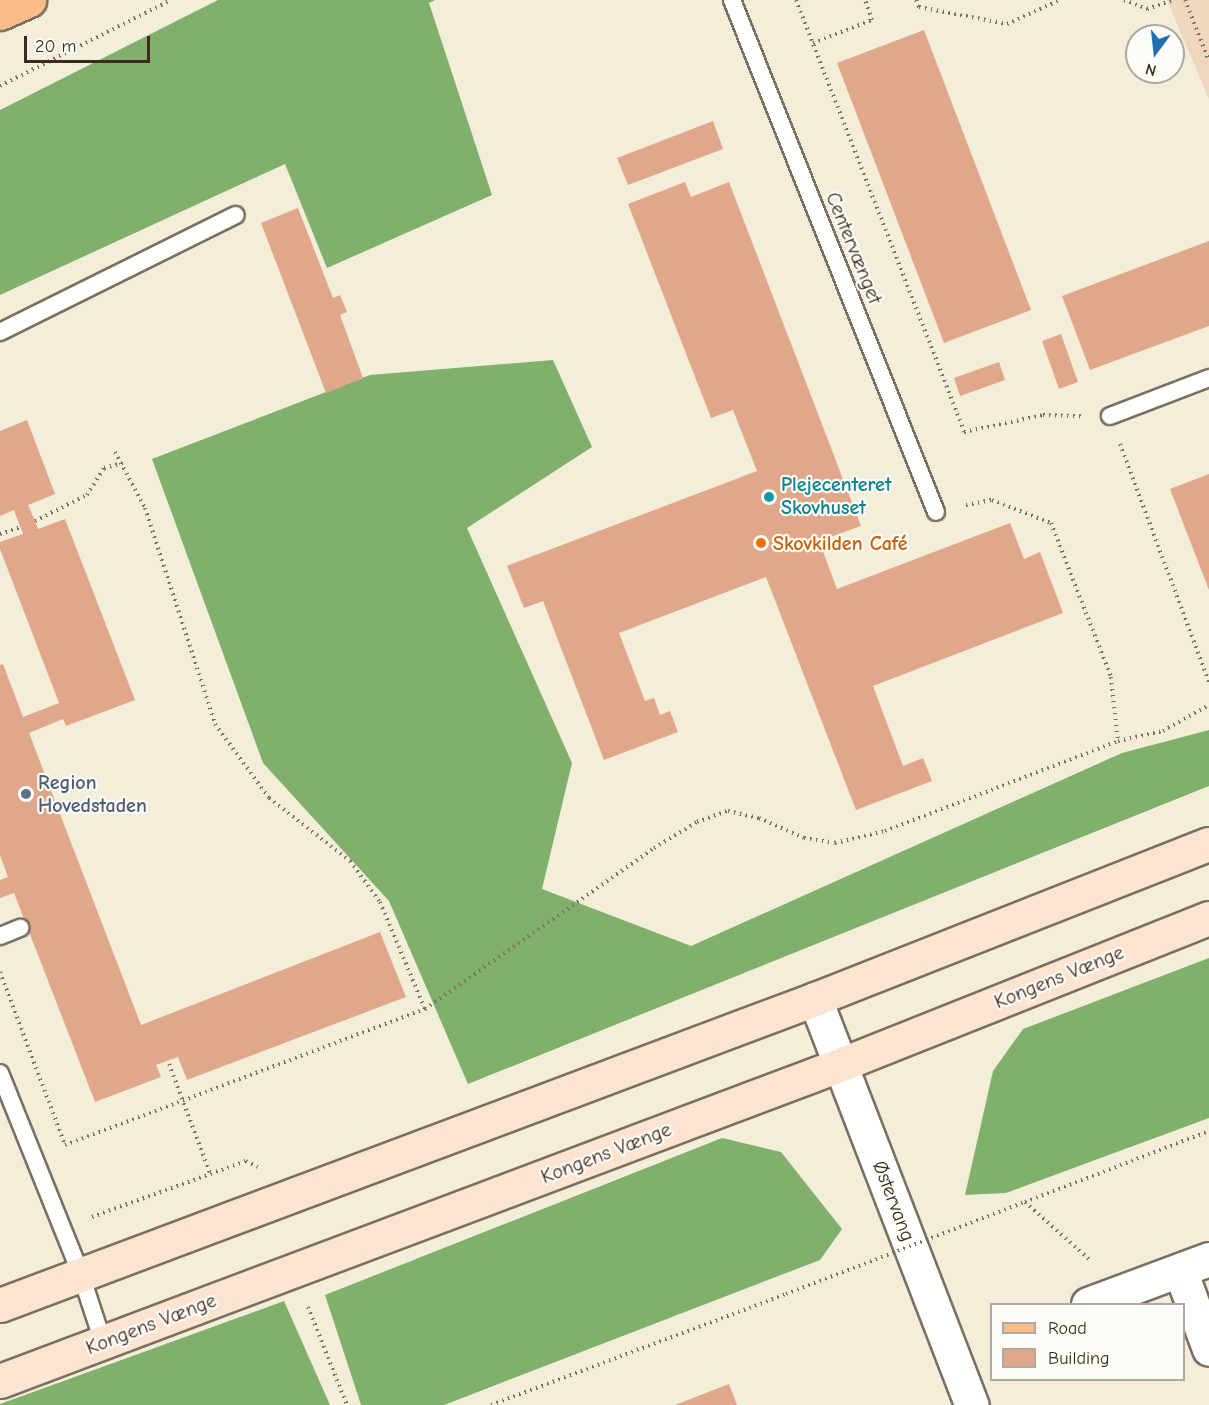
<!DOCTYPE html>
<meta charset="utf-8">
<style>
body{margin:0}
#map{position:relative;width:1209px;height:1405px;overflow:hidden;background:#f3eed9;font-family:"Comic Neue",sans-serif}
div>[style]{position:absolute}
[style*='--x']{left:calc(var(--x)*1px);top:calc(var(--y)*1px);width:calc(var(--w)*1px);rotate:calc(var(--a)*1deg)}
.built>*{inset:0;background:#efd6bc}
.forest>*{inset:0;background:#80b06b}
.building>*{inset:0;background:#e1a78a}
.path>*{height:4px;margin-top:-2px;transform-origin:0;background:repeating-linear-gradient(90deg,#7b6f5f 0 1.5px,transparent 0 6px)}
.roads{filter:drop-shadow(2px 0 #7b6f5f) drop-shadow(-2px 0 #7b6f5f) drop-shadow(0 2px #7b6f5f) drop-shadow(0 -2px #7b6f5f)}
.lane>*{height:16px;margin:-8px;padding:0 8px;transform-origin:8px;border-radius:8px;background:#fff}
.street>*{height:33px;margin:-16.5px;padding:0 16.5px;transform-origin:16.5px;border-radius:16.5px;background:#fff}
.secondary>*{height:33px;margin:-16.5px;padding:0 16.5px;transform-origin:16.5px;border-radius:16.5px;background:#fde4d1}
.primary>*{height:33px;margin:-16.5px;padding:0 16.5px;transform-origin:16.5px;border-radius:16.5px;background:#fabc8b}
.path-bridge>*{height:4px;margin-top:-2px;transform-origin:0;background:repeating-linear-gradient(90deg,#7b6f5f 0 1.5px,transparent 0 6px)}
.dots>*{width:16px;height:16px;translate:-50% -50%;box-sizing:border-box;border:3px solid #fdfcf7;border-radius:50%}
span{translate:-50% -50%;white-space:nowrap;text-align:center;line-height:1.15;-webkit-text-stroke:4.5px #fdfcf7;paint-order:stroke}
.street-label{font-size:20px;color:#3b2a1e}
.culture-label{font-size:20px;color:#0d838f;font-weight:700}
.left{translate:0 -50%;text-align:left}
.food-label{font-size:20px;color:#c56008;font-weight:700}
.service-label{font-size:20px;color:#4e5e75;font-weight:700}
.legend{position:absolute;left:990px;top:1303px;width:195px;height:78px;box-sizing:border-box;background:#fdfcf7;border:2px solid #afa8a0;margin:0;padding:8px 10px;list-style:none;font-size:18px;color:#3b2a1e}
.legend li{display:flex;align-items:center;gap:12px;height:30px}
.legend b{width:30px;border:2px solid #afa8a0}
.north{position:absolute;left:1125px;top:24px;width:60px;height:60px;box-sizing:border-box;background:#fdfcf7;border:2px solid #afa8a0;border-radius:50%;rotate:195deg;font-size:16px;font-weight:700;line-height:24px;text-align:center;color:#3b2a1e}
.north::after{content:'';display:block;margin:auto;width:21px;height:27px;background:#1f6fb2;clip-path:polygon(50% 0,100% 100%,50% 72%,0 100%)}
.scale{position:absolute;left:24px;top:36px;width:126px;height:27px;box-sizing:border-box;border:3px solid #3b2a1e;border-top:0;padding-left:8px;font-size:18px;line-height:21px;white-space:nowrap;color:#3b2a1e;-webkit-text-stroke:4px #fdfcf7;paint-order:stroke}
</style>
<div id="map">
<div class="built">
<div style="clip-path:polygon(1167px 0,1209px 0,1209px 99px)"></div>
</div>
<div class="forest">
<div style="clip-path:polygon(218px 0,435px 0,429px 3px,492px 195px,327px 268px,285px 164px,0 295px,0 110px)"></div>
<div style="clip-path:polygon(553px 360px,592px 447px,467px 528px,572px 763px,542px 889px,691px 946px,1122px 753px,1209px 730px,1209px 786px,468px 1084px,389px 901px,263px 763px,152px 459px,370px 375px)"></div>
<div style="clip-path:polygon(1209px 958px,1209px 1118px,1006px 1193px,965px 1195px,993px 1071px,1023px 1029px)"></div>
<div style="clip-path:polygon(722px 1138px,781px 1152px,842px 1229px,820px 1260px,444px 1405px,361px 1405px,325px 1295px)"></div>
<div style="clip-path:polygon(284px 1301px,330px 1405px,0 1405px,0 1404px)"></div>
</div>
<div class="building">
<div style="clip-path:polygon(924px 30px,1031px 310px,944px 343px,837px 63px)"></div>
<div style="clip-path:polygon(713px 121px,723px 149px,628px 185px,617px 158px)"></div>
<div style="clip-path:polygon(685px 182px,691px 197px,729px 182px,861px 526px,819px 541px,837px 589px,1010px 523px,1024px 559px,1040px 552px,1063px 613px,873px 686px,903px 766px,923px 758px,932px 781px,856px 810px,766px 577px,619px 633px,645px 701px,654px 698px,660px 715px,670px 711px,678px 732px,604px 760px,543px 601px,524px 608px,507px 566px,757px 471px,733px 410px,711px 418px,628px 204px)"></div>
<div style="clip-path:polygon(298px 208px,333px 298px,340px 295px,347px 312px,340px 315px,363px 378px,326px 393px,261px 223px)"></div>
<div style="clip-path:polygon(1209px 241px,1209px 326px,1090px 370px,1062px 296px)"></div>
<div style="clip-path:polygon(1061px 334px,1078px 382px,1059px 389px,1042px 341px)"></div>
<div style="clip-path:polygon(999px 362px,1005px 380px,960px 396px,954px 378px)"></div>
<div style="clip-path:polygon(27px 420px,55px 494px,28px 505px,35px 521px,38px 529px,65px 519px,135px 700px,66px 726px,63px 719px,29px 733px,141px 1025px,380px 932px,406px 997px,187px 1080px,178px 1057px,156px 1065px,161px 1077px,95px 1102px,14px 893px,0 898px,0 880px,8px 877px,0 855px,0 665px,3px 664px,23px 717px,59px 703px,0 549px,0 542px,23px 534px,14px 510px,0 516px,0 431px)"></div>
<div style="clip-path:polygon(1209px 474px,1209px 590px,1170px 489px)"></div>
<div style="clip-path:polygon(729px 1384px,737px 1405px,675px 1405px)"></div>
</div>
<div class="path">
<div style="--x:796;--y:0;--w:464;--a:68.7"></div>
<div style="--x:964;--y:432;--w:81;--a:-12.1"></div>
<div style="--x:1043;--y:415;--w:38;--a:2"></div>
<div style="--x:916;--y:0;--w:8;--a:67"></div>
<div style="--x:919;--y:7;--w:90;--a:10.9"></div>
<div style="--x:1007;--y:24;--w:58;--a:-24.4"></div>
<div style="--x:1124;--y:0;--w:25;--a:21"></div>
<div style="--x:1147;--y:9;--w:28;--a:-19"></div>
<div style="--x:1185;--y:0;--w:66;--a:68.5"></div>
<div style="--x:813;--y:43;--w:63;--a:-21.3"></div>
<div style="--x:872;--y:20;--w:21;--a:-109"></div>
<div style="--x:0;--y:86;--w:191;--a:-26.7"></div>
<div style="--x:1120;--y:444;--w:254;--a:69.5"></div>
<div style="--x:115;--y:452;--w:64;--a:61.8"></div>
<div style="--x:145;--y:508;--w:227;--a:72"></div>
<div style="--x:215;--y:724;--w:92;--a:53.9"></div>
<div style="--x:269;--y:798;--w:103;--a:37.9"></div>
<div style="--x:350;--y:861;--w:51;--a:53.8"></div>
<div style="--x:380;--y:902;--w:116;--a:67.2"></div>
<div style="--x:966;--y:505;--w:26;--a:-11"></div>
<div style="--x:992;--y:500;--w:63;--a:21.3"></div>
<div style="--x:1051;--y:523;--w:165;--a:68.7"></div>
<div style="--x:1111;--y:677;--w:64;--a:83.8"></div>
<div style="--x:35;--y:521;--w:58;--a:-26.6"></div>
<div style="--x:87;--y:495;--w:32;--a:-58"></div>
<div style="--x:104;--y:468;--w:20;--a:-15"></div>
<div style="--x:0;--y:534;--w:22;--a:-18"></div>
<div style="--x:0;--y:972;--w:185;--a:69.4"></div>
<div style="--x:169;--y:1064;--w:116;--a:69.4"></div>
<div style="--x:65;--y:1145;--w:385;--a:-20.7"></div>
<div style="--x:425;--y:1009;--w:280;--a:-35.1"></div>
<div style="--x:654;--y:848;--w:50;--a:-31.2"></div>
<div style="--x:697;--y:822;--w:33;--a:-20"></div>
<div style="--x:728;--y:811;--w:32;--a:13"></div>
<div style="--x:759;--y:818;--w:49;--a:24"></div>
<div style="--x:804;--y:838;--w:31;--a:9"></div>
<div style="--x:835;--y:843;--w:51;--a:-13.5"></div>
<div style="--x:885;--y:831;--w:250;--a:-21.1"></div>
<div style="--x:1118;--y:741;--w:46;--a:-12.5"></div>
<div style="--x:1163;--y:731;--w:53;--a:-29.5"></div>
<div style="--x:1025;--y:1202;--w:197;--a:-21.1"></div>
<div style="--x:1025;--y:1202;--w:89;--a:41.8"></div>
<div style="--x:92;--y:1217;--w:164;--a:-20"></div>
<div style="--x:246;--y:1161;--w:13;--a:27"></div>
<div style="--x:308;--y:1307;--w:105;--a:68.3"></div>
<div style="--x:491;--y:1405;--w:315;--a:-20.6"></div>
</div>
<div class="roads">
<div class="lane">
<div style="--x:732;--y:0;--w:551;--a:68.28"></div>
<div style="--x:0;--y:332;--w:263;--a:-26.4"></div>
<div style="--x:1110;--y:416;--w:106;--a:-21"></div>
<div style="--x:0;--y:936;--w:22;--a:-22"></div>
<div style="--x:0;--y:1073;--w:218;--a:68.1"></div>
<div style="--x:81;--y:1275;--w:71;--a:71.8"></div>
</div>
<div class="street">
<div style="--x:815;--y:999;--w:435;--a:68.9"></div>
<div style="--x:1180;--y:1270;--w:84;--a:69.8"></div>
<div style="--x:1088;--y:1304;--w:129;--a:-20.4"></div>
</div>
<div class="secondary">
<div style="--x:0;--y:1305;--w:871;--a:-20.58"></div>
<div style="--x:815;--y:999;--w:423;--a:-21.5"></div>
<div style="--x:0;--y:1381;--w:900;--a:-20.63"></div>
<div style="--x:842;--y:1064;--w:395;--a:-21.7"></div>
</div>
<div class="primary">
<div style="--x:0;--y:13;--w:32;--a:-24"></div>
</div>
</div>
<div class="path-bridge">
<div style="--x:786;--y:1294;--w:256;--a:-21.1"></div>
</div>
<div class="dots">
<div style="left:769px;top:497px;background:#0f9aa8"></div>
<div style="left:761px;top:543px;background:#e8710a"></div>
<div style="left:26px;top:794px;background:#5c6f8a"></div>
</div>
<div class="street-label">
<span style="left:854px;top:248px;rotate:68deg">Centervænget</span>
<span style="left:1059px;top:977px;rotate:-22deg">Kongens Vænge</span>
<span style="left:606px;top:1153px;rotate:-21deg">Kongens Vænge</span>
<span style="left:894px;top:1201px;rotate:69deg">Østervang</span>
<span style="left:151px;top:1324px;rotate:-21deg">Kongens Vænge</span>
</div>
<div class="culture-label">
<span class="left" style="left:781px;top:496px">Plejecenteret<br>Skovhuset</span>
</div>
<div class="food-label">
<span class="left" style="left:773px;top:543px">Skovkilden Café</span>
</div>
<div class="service-label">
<span class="left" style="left:38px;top:794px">Region<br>Hovedstaden</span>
</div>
<ul class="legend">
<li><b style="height:8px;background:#fabc8b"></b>Road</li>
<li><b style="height:16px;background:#e1a78a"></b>Building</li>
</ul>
<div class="north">N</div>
<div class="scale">20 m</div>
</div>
